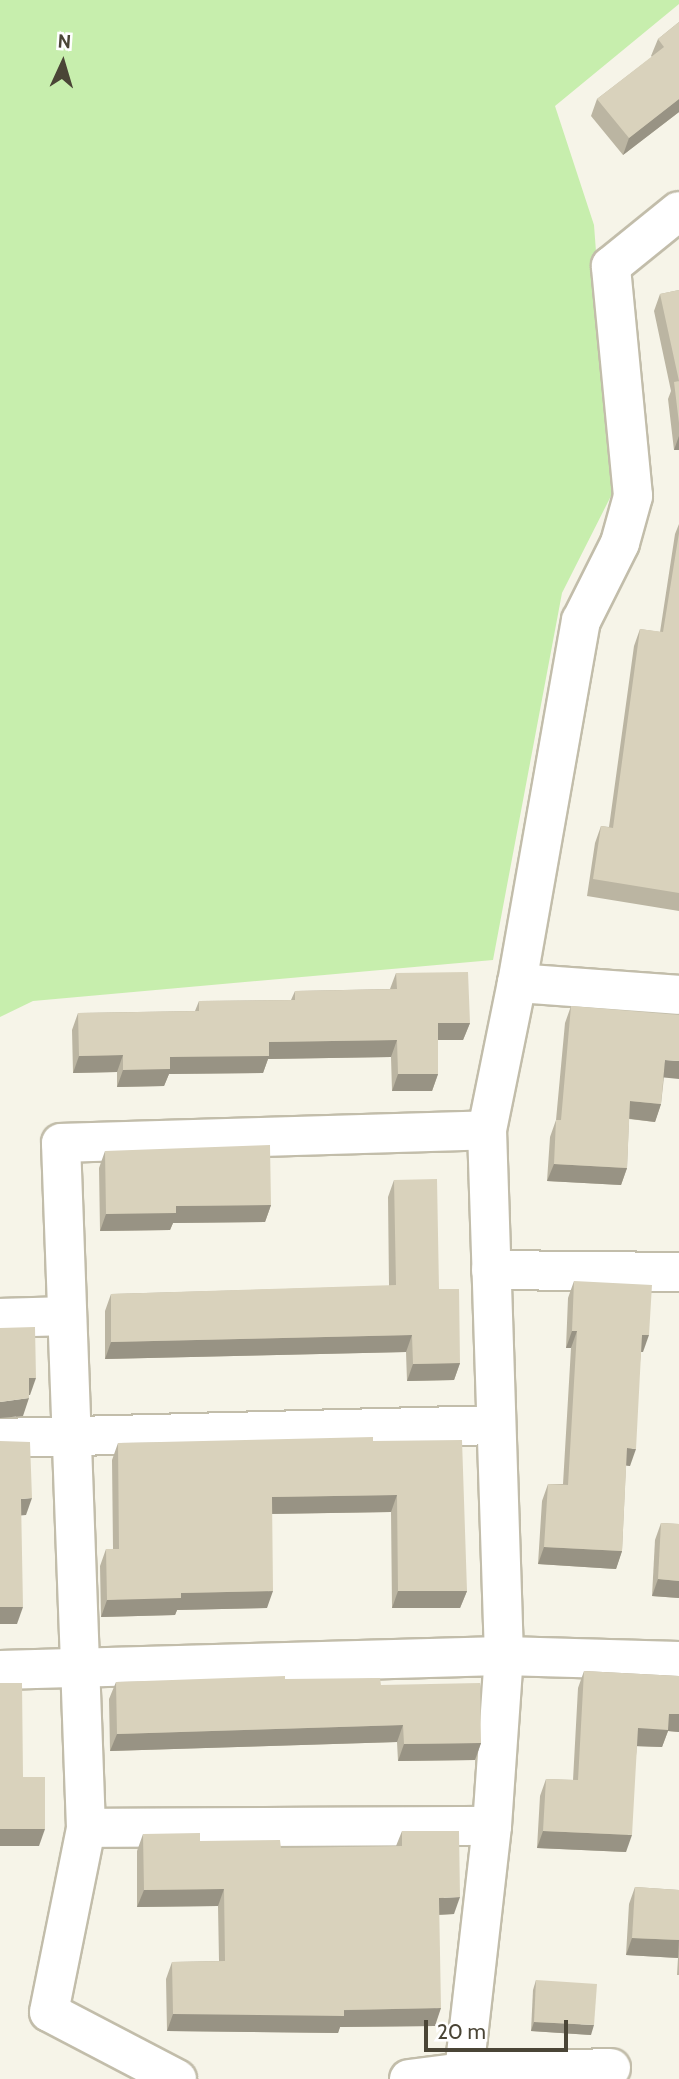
<!DOCTYPE html>
<style>
body{margin:0}
#map{position:relative;width:679px;height:2079px;overflow:hidden;background:#f6f4e8;font-family:Cabin,sans-serif}
div>[style]{position:absolute}
[style*='--x']{left:calc(var(--x)*1px);top:calc(var(--y)*1px);width:calc(var(--w)*1px);rotate:calc(var(--a)*1deg)}
.green>*{inset:0;background:#c7eead}
.roads{filter:drop-shadow(2px 0 #c2bdaa) drop-shadow(-2px 0 #c2bdaa) drop-shadow(0 2px #c2bdaa) drop-shadow(0 -2px #c2bdaa)}
.street>*{height:38px;margin:-19px;padding:0 19px;transform-origin:19px;border-radius:19px;background:#fff}
.wall>*{inset:0;background:#bbb5a2}
.shaded-wall>*{inset:0;background:#989384}
.building>*{inset:0;background:#d9d2bc}
span{translate:-50% -50%;white-space:nowrap;text-align:center;line-height:1.15;-webkit-text-stroke:5px #fff;paint-order:stroke}
.north{position:absolute;left:28px;top:28px;width:70px;height:70px;-webkit-text-stroke:5px #fff;paint-order:stroke;rotate:4deg;font-size:19px;font-weight:700;line-height:28px;text-align:center;color:#4a4536}
.north::after{content:'';display:block;margin:auto;width:24px;height:32px;background:#4a4536;clip-path:polygon(50% 0,100% 100%,50% 72%,0 100%)}
.scale{position:absolute;left:424px;top:2020px;width:144px;height:32px;box-sizing:border-box;border:4px solid #4a4536;border-top:0;padding-left:9px;font-size:21px;line-height:24px;white-space:nowrap;color:#4a4536;-webkit-text-stroke:5px #fff;paint-order:stroke}
</style>
<div id="map">
<div class="green">
<div style="clip-path:polygon(0 0,679px 0,679px 4px,555px 106px,594px 225px,614px 490px,562px 593px,493px 960px,33px 1001px,0 1017px)"></div>
</div>
<div class="roads">
<div class="street">
<div style="--x:517;--y:983;--w:162;--a:4.2"></div>
<div style="--x:491;--y:1270;--w:188;--a:0.6"></div>
<div style="--x:0;--y:1318;--w:67;--a:-1.7"></div>
<div style="--x:0;--y:1438;--w:496;--a:-1.5"></div>
<div style="--x:0;--y:1670;--w:504;--a:-1.59"></div>
<div style="--x:504;--y:1656;--w:175;--a:1.6"></div>
<div style="--x:86;--y:1828;--w:406;--a:-0.3"></div>
<div style="--x:611;--y:2068;--w:147;--a:178.4"></div>
<div style="--x:464;--y:2072;--w:248;--a:-83.5"></div>
<div style="--x:492;--y:1826;--w:170;--a:-86"></div>
<div style="--x:504;--y:1656;--w:526;--a:-91.85"></div>
<div style="--x:487;--y:1130;--w:150;--a:-78.5"></div>
<div style="--x:517;--y:983;--w:368;--a:-80"></div>
<div style="--x:581;--y:621;--w:87;--a:-63.4"></div>
<div style="--x:620;--y:543;--w:49;--a:-74.5"></div>
<div style="--x:633;--y:496;--w:231;--a:-95.5"></div>
<div style="--x:611;--y:266;--w:87;--a:-39"></div>
<div style="--x:177;--y:2079;--w:144;--a:-152.4"></div>
<div style="--x:49;--y:2012;--w:188;--a:-78.6"></div>
<div style="--x:86;--y:1828;--w:685;--a:-92.09"></div>
<div style="--x:61;--y:1143;--w:426;--a:-1.7"></div>
<div style="--x:409;--y:2079;--w:55;--a:-7.3"></div>
<div style="--x:464;--y:2072;--w:7;--a:98"></div>
</div>
</div>
<div class="wall">
<div style="clip-path:polygon(679px 22px,679px 112px,623px 155px,591px 116px,597px 99px,652px 57px,651px 56px,658px 39px)"></div>
<div style="clip-path:polygon(679px 290px,679px 450px,674px 450px,668px 399px,671px 391px,654px 311px,660px 294px)"></div>
<div style="clip-path:polygon(679px 524px,679px 911px,587px 896px,595px 843px,601px 826px,609px 827px,634px 646px,640px 629px,660px 632px,675px 534px)"></div>
<div style="clip-path:polygon(396px 973px,470px 1023px,463px 1040px,438px 1040px,438px 1074px,432px 1091px,392px 1091px,391px 1057px,268px 1059px,263px 1073px,169px 1074px,164px 1086px,117px 1087px,117px 1072px,73px 1073px,72px 1030px,78px 1013px,195px 1011px,199px 1001px,291px 1000px,295px 991px,390px 989px)"></div>
<div style="clip-path:polygon(571px 1006px,664px 1077px,661px 1104px,655px 1122px,629px 1119px,627px 1168px,621px 1185px,547px 1181px,550px 1137px,556px 1120px,565px 1023px)"></div>
<div style="clip-path:polygon(105px 1151px,271px 1205px,265px 1222px,173px 1223px,170px 1230px,100px 1231px,99px 1168px)"></div>
<div style="clip-path:polygon(394px 1180px,439px 1289px,460px 1363px,454px 1380px,407px 1381px,406px 1352px,105px 1359px,105px 1311px,111px 1294px,389px 1286px,388px 1197px)"></div>
<div style="clip-path:polygon(574px 1281px,643px 1352px,641px 1352px,630px 1466px,626px 1465px,622px 1551px,616px 1569px,538px 1564px,542px 1501px,548px 1484px,563px 1484px,571px 1348px,566px 1348px,568px 1298px)"></div>
<div style="clip-path:polygon(373px 1441px,467px 1591px,460px 1608px,392px 1608px,391px 1512px,272px 1514px,267px 1608px,177px 1610px,175px 1615px,101px 1617px,100px 1566px,106px 1549px,113px 1549px,112px 1460px,118px 1443px)"></div>
<div style="clip-path:polygon(661px 1523px,679px 1524px,679px 1598px,652px 1596px,655px 1540px)"></div>
<div style="clip-path:polygon(584px 1671px,679px 1676px,679px 1732px,668px 1731px,662px 1747px,637px 1746px,626px 1852px,537px 1848px,540px 1796px,546px 1779px,573px 1780px,578px 1688px)"></div>
<div style="clip-path:polygon(285px 1679px,381px 1685px,481px 1743px,475px 1760px,398px 1761px,397px 1742px,110px 1751px,109px 1699px,116px 1682px)"></div>
<div style="clip-path:polygon(402px 1831px,454px 1914px,439px 1915px,435px 2026px,340px 2027px,338px 2033px,167px 2031px,166px 1979px,172px 1962px,219px 1961px,218px 1906px,137px 1907px,137px 1851px,143px 1834px,200px 1841px,281px 1848px,396px 1846px)"></div>
<div style="clip-path:polygon(635px 1887px,679px 1890px,679px 1975px,677px 1975px,678px 1958px,626px 1955px,629px 1904px)"></div>
<div style="clip-path:polygon(536px 1980px,591px 2035px,531px 2031px,533px 1990px)"></div>
</div>
<div class="shaded-wall">
<div style="clip-path:polygon(679px 99px,679px 112px,623px 155px,629px 138px)"></div>
<div style="clip-path:polygon(679px 436px,679px 450px,674px 450px)"></div>
<div style="clip-path:polygon(438px 1023px,470px 1023px,463px 1040px,431px 1040px)"></div>
<div style="clip-path:polygon(397px 1040px,391px 1057px,268px 1059px,263px 1073px,169px 1074px,164px 1086px,117px 1087px,123px 1070px,170px 1057px,269px 1042px)"></div>
<div style="clip-path:polygon(123px 1055px,117px 1072px,73px 1073px,79px 1056px)"></div>
<div style="clip-path:polygon(665px 1060px,679px 1061px,679px 1079px,659px 1077px)"></div>
<div style="clip-path:polygon(398px 1074px,438px 1074px,432px 1091px,392px 1091px)"></div>
<div style="clip-path:polygon(630px 1101px,661px 1104px,655px 1122px,624px 1118px)"></div>
<div style="clip-path:polygon(554px 1164px,627px 1168px,621px 1185px,547px 1181px)"></div>
<div style="clip-path:polygon(271px 1205px,265px 1222px,173px 1223px,170px 1230px,100px 1231px,106px 1214px,176px 1206px)"></div>
<div style="clip-path:polygon(572px 1331px,577px 1331px,571px 1348px,566px 1348px)"></div>
<div style="clip-path:polygon(412px 1335px,406px 1352px,105px 1359px,111px 1342px)"></div>
<div style="clip-path:polygon(642px 1335px,649px 1335px,643px 1352px,636px 1352px)"></div>
<div style="clip-path:polygon(460px 1363px,454px 1380px,407px 1381px,413px 1364px)"></div>
<div style="clip-path:polygon(29px 1378px,36px 1378px,30px 1395px,23px 1395px)"></div>
<div style="clip-path:polygon(29px 1398px,23px 1416px,0 1418px,0 1402px)"></div>
<div style="clip-path:polygon(627px 1448px,636px 1449px,630px 1466px,621px 1465px)"></div>
<div style="clip-path:polygon(397px 1495px,391px 1512px,265px 1514px,272px 1497px)"></div>
<div style="clip-path:polygon(32px 1498px,26px 1515px,15px 1516px,21px 1499px)"></div>
<div style="clip-path:polygon(544px 1547px,622px 1551px,616px 1569px,538px 1564px)"></div>
<div style="clip-path:polygon(658px 1579px,679px 1581px,679px 1598px,652px 1596px)"></div>
<div style="clip-path:polygon(273px 1591px,267px 1608px,177px 1610px,175px 1615px,101px 1617px,107px 1600px,181px 1593px)"></div>
<div style="clip-path:polygon(398px 1591px,467px 1591px,460px 1608px,392px 1608px)"></div>
<div style="clip-path:polygon(0 1607px,23px 1607px,17px 1624px,0 1624px)"></div>
<div style="clip-path:polygon(669px 1714px,679px 1714px,679px 1732px,668px 1731px,662px 1747px,632px 1746px,638px 1728px)"></div>
<div style="clip-path:polygon(403px 1725px,397px 1742px,110px 1751px,117px 1734px)"></div>
<div style="clip-path:polygon(481px 1743px,475px 1760px,398px 1761px,404px 1744px)"></div>
<div style="clip-path:polygon(0 1829px,45px 1829px,39px 1846px,0 1846px)"></div>
<div style="clip-path:polygon(543px 1831px,632px 1835px,626px 1852px,537px 1848px)"></div>
<div style="clip-path:polygon(224px 1889px,218px 1906px,137px 1907px,144px 1890px)"></div>
<div style="clip-path:polygon(460px 1897px,454px 1914px,433px 1915px,439px 1898px)"></div>
<div style="clip-path:polygon(632px 1938px,679px 1940px,678px 1958px,626px 1955px)"></div>
<div style="clip-path:polygon(441px 2008px,435px 2026px,340px 2027px,338px 2033px,167px 2031px,173px 2014px)"></div>
<div style="clip-path:polygon(534px 2022px,594px 2025px,591px 2035px,531px 2031px)"></div>
</div>
<div class="building">
<div style="clip-path:polygon(679px 22px,679px 99px,629px 138px,597px 99px,664px 47px,658px 39px)"></div>
<div style="clip-path:polygon(679px 290px,679px 423px,674px 382px,679px 381px,660px 294px)"></div>
<div style="clip-path:polygon(679px 533px,679px 893px,593px 879px,601px 826px,613px 828px,640px 629px,663px 632px)"></div>
<div style="clip-path:polygon(468px 972px,470px 1023px,438px 1023px,438px 1074px,398px 1074px,397px 1040px,269px 1042px,269px 1056px,170px 1057px,170px 1069px,123px 1070px,123px 1055px,79px 1056px,78px 1013px,199px 1011px,199px 1001px,295px 1000px,295px 991px,397px 989px,396px 973px)"></div>
<div style="clip-path:polygon(571px 1006px,679px 1015px,679px 1061px,665px 1060px,661px 1104px,630px 1101px,627px 1168px,554px 1164px,556px 1120px,561px 1120px)"></div>
<div style="clip-path:polygon(270px 1145px,271px 1205px,176px 1206px,176px 1213px,106px 1214px,105px 1151px)"></div>
<div style="clip-path:polygon(437px 1179px,439px 1289px,459px 1289px,460px 1363px,413px 1364px,412px 1335px,111px 1342px,111px 1294px,396px 1285px,394px 1180px)"></div>
<div style="clip-path:polygon(574px 1281px,652px 1285px,649px 1335px,642px 1335px,636px 1449px,627px 1448px,622px 1551px,544px 1547px,548px 1484px,568px 1485px,577px 1331px,572px 1331px)"></div>
<div style="clip-path:polygon(35px 1327px,36px 1378px,29px 1378px,29px 1398px,0 1402px,0 1328px)"></div>
<div style="clip-path:polygon(373px 1437px,373px 1441px,462px 1440px,467px 1591px,398px 1591px,397px 1495px,272px 1497px,273px 1591px,181px 1593px,181px 1598px,107px 1600px,106px 1549px,119px 1549px,118px 1443px)"></div>
<div style="clip-path:polygon(0 1441px,30px 1442px,32px 1498px,21px 1499px,23px 1607px,0 1607px)"></div>
<div style="clip-path:polygon(661px 1523px,679px 1524px,679px 1581px,658px 1579px)"></div>
<div style="clip-path:polygon(584px 1671px,679px 1676px,679px 1714px,669px 1714px,668px 1730px,638px 1728px,632px 1835px,543px 1831px,546px 1779px,578px 1780px)"></div>
<div style="clip-path:polygon(285px 1676px,285px 1679px,380px 1678px,381px 1685px,480px 1683px,481px 1743px,404px 1744px,403px 1725px,117px 1734px,116px 1682px)"></div>
<div style="clip-path:polygon(0 1683px,22px 1683px,23px 1777px,45px 1777px,45px 1829px,0 1829px)"></div>
<div style="clip-path:polygon(402px 1831px,459px 1831px,460px 1897px,439px 1898px,441px 2008px,344px 2010px,344px 2016px,173px 2014px,172px 1962px,225px 1961px,224px 1889px,144px 1890px,143px 1834px,200px 1833px,200px 1841px,280px 1840px,281px 1848px,402px 1846px)"></div>
<div style="clip-path:polygon(635px 1887px,679px 1890px,679px 1940px,632px 1938px)"></div>
<div style="clip-path:polygon(536px 1980px,597px 1984px,594px 2025px,534px 2022px)"></div>
</div>
<div class="north">N</div>
<div class="scale">20 m</div>
</div>
